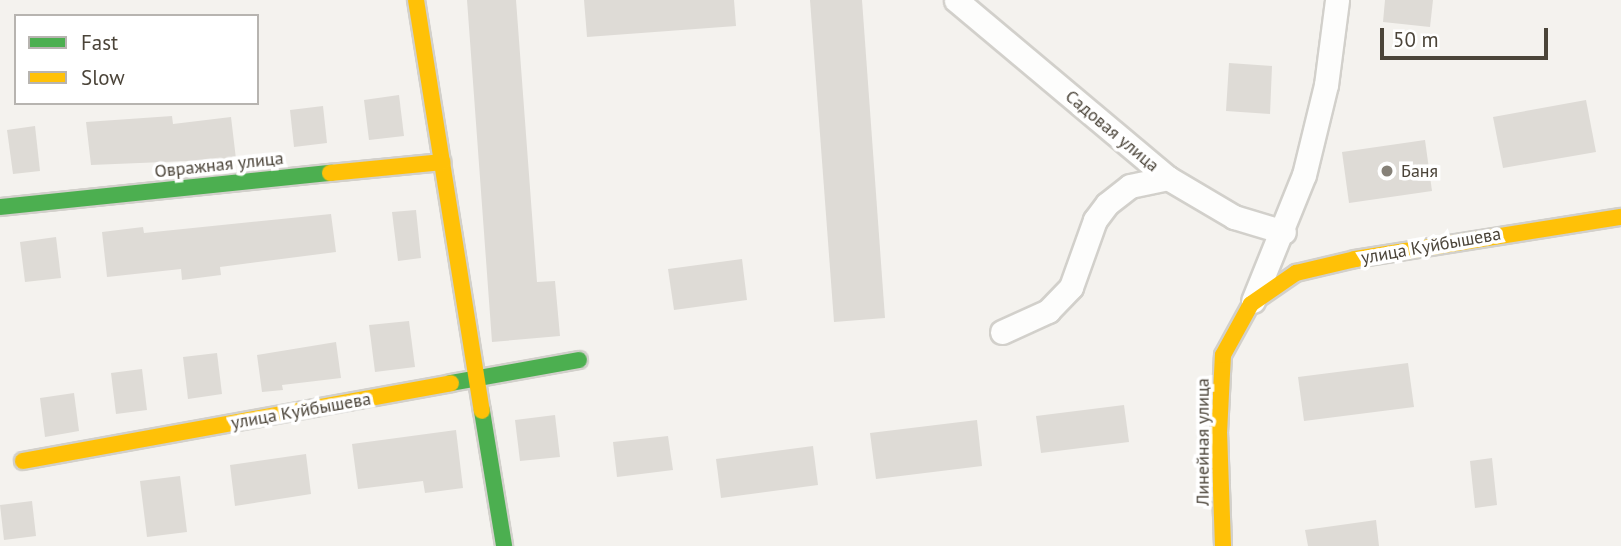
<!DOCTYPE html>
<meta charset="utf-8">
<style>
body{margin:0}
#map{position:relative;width:1621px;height:546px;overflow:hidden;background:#f4f2ee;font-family:"PT Sans",sans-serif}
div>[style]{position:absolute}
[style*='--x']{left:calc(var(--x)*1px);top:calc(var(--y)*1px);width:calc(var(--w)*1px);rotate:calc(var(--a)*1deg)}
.building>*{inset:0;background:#dedbd6}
.roads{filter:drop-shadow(2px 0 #d2d0cb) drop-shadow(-2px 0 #d2d0cb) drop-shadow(0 2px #d2d0cb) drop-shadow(0 -2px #d2d0cb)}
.street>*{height:23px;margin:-11.5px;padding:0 11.5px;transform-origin:11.5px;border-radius:11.5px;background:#fdfdfc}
.fast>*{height:16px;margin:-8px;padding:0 8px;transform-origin:8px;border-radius:8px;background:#4caf50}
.slow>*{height:16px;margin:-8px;padding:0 8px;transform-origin:8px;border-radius:8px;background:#ffc107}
.dots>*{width:19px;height:19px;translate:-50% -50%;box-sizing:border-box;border:4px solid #fff;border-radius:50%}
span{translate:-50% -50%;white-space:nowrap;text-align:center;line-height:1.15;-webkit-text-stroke:7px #fff;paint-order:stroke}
.street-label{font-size:18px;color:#4b4439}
.poi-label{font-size:18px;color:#4b4439}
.left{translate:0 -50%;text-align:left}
.legend{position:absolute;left:14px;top:14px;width:245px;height:91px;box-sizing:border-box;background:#fff;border:2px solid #b7b4b0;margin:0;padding:9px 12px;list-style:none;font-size:21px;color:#4b4439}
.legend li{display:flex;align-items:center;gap:14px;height:35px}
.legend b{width:35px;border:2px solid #b7b4b0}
.scale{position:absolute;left:1380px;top:28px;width:168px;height:32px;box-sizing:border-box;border:4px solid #4b4439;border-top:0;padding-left:9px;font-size:21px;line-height:24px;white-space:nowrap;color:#4b4439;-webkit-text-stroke:5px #fff;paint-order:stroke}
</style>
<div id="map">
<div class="building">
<div style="clip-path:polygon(467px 0,516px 0,537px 282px,555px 281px,560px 336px,492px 342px)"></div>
<div style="clip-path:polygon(584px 0,734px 0,736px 26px,587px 37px)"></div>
<div style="clip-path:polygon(810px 0,862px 0,885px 318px,834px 322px)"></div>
<div style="clip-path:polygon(1385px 0,1433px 0,1430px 27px,1383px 22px)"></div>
<div style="clip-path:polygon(1229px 63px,1272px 66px,1270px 114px,1226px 111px)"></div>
<div style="clip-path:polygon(399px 95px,404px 136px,369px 140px,364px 100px)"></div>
<div style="clip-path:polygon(1586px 100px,1596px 152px,1503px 168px,1493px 117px)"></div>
<div style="clip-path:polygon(323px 106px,327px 143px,294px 147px,290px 110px)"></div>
<div style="clip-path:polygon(172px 116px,173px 124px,231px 117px,236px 159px,91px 165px,86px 122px)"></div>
<div style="clip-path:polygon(35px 126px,40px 171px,13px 174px,7px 130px)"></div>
<div style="clip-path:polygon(1425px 140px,1432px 191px,1349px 203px,1342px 152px)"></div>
<div style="clip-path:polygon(416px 210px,421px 258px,398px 261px,392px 212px)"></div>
<div style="clip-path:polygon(331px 214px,336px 252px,220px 267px,221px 275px,182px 280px,181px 269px,107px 277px,102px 232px,143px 227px,144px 233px)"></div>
<div style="clip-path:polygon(56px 237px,61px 278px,25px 282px,20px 242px)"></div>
<div style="clip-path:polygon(742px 259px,747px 300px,674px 310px,668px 269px)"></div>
<div style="clip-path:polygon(409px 321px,415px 367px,375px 372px,369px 325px)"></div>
<div style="clip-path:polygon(336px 342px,341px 378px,282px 385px,283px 390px,262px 392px,257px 355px)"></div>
<div style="clip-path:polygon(217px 353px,222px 394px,188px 399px,183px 357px)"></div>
<div style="clip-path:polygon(1408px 363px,1414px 407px,1304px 421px,1298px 377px)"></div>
<div style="clip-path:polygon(142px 369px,147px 410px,116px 414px,111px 373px)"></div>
<div style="clip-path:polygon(74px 393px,79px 431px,45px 437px,40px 398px)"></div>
<div style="clip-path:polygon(1124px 405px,1129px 442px,1041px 453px,1036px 416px)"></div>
<div style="clip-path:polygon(555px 415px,560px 457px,520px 461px,515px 420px)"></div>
<div style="clip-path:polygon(977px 420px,982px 466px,876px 479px,870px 433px)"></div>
<div style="clip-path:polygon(456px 430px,463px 488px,425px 493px,423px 481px,358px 489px,352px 444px)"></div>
<div style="clip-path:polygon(668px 436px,673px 470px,617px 477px,613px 442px)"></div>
<div style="clip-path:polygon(813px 446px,818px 485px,721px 498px,716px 459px)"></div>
<div style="clip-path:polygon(306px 454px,311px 494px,235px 506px,230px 465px)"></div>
<div style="clip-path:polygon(1492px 458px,1497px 505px,1475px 508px,1470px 461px)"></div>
<div style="clip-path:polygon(180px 476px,187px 532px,147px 537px,140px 481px)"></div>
<div style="clip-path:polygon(32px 501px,36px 536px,4px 540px,0 505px)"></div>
<div style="clip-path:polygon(1376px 520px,1379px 546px,1308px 546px,1305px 530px)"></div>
</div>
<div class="roads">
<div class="street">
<div style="--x:956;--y:0;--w:277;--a:40"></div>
<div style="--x:1168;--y:178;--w:77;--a:30.6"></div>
<div style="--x:1234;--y:217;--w:52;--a:16.7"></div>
<div style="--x:1253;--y:301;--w:136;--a:-68"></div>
<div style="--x:1304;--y:175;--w:93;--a:-76.3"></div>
<div style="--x:1326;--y:85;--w:86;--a:-82.6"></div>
<div style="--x:1002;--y:332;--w:51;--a:-24.5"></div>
<div style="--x:1048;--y:311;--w:33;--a:-46"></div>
<div style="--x:1071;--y:287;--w:71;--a:-70.3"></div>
<div style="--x:1095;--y:220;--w:20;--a:-53"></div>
<div style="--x:1107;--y:204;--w:29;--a:-38"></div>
<div style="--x:1130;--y:186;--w:39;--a:-12"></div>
</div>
<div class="fast">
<div style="--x:0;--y:207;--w:332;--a:-5.9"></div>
<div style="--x:451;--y:383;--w:130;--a:-10.2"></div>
<div style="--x:482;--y:411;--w:137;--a:80.7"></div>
</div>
<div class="slow">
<div style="--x:416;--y:0;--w:416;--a:80.9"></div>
<div style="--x:330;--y:173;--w:113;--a:-5.6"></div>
<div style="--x:23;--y:461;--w:435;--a:-10.3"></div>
<div style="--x:1223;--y:546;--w:113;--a:-92"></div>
<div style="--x:1219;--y:433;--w:78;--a:-87.1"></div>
<div style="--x:1223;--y:355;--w:58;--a:-61.2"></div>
<div style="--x:1251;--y:304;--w:55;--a:-34.6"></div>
<div style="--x:1296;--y:273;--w:61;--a:-13.3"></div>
<div style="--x:1355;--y:259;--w:269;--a:-9"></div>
</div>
</div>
<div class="dots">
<div style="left:1387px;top:171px;background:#868178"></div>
</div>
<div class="street-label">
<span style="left:1112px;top:131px;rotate:40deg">Садовая улица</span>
<span style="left:219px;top:165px;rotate:-6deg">Овражная улица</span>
<span style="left:1431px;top:246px;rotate:-10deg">улица Куйбышева</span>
<span style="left:301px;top:411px;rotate:-10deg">улица Куйбышева</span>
<span style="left:1203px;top:442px;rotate:-90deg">Линейная улица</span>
</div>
<div class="poi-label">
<span class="left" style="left:1401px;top:171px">Баня</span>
</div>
<ul class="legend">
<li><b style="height:9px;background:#4caf50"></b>Fast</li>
<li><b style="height:9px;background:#ffc107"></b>Slow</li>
</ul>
<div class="scale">50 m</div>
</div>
